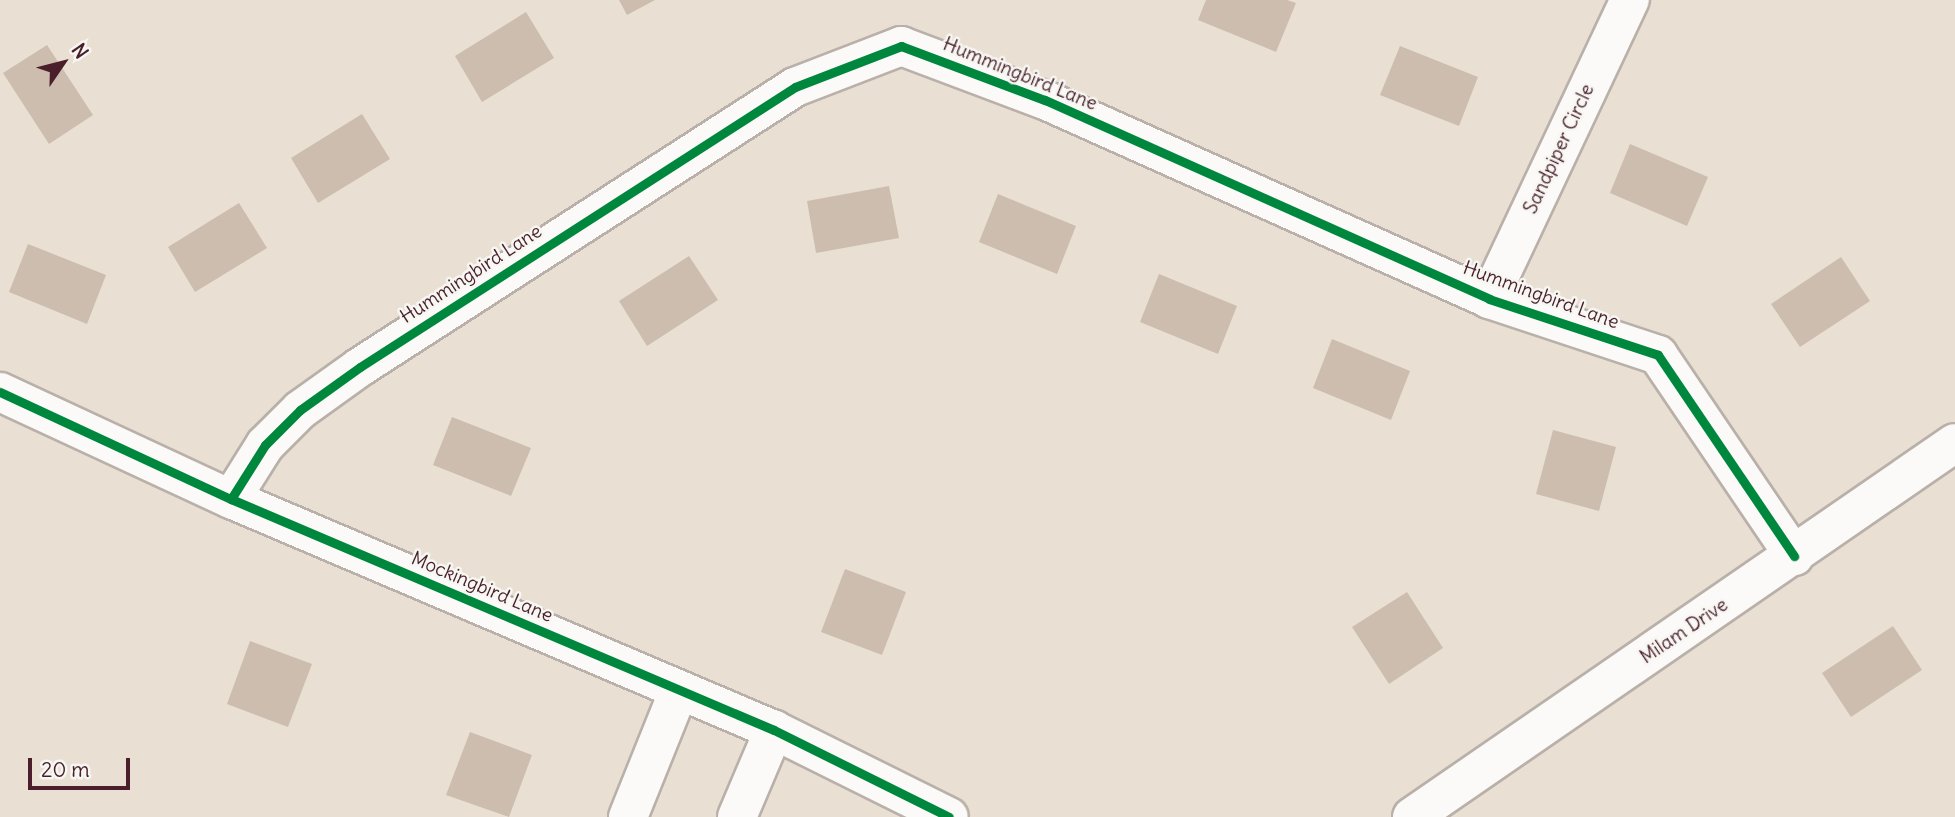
<!DOCTYPE html>
<style>
body{margin:0}
#map{position:relative;width:1955px;height:817px;overflow:hidden;background:#e9e0d3;font-family:Delius,sans-serif}
div>[style]{position:absolute}
[style*='--x']{left:calc(var(--x)*1px);top:calc(var(--y)*1px);width:calc(var(--w)*1px);rotate:calc(var(--a)*1deg)}
.building>*{inset:0;background:#ccbdae}
.roads{filter:drop-shadow(2px 0 #b9b0a9) drop-shadow(-2px 0 #b9b0a9) drop-shadow(0 2px #b9b0a9) drop-shadow(0 -2px #b9b0a9)}
.minor>*{height:38px;margin:-19px;padding:0 19px;transform-origin:19px;border-radius:19px;background:#fcfaf8}
.cycleway>*{height:9px;margin:-4.5px;padding:0 4.5px;transform-origin:4.5px;border-radius:4.5px;background:#00873e}
span{translate:-50% -50%;white-space:nowrap;text-align:center;line-height:1.15;-webkit-text-stroke:5px #f6f6f2;paint-order:stroke}
.street-label{font-size:19px;color:#4a1f2b}
.north{position:absolute;left:28px;top:28px;width:70px;height:70px;-webkit-text-stroke:5px #f6f6f2;paint-order:stroke;rotate:55deg;font-size:19px;font-weight:700;line-height:28px;text-align:center;color:#4a1f2b}
.north::after{content:'';display:block;margin:auto;width:24px;height:32px;background:#4a1f2b;clip-path:polygon(50% 0,100% 100%,50% 72%,0 100%)}
.scale{position:absolute;left:28px;top:758px;width:102px;height:32px;box-sizing:border-box;border:4px solid #4a1f2b;border-top:0;padding-left:9px;font-size:21px;line-height:24px;white-space:nowrap;color:#4a1f2b;-webkit-text-stroke:5px #f6f6f2;paint-order:stroke}
</style>
<div id="map">
<div class="building">
<div style="clip-path:polygon(619px 0,655px 0,627px 15px)"></div>
<div style="clip-path:polygon(1206px 0,1287px 0,1296px 3px,1276px 52px,1198px 20px)"></div>
<div style="clip-path:polygon(526px 12px,554px 58px,482px 102px,455px 56px)"></div>
<div style="clip-path:polygon(47px 45px,93px 115px,49px 144px,3px 73px)"></div>
<div style="clip-path:polygon(1400px 46px,1478px 77px,1459px 126px,1380px 95px)"></div>
<div style="clip-path:polygon(362px 114px,390px 159px,318px 203px,291px 158px)"></div>
<div style="clip-path:polygon(1630px 144px,1708px 177px,1687px 226px,1610px 193px)"></div>
<div style="clip-path:polygon(889px 186px,899px 238px,816px 253px,807px 201px)"></div>
<div style="clip-path:polygon(998px 194px,1076px 226px,1057px 274px,979px 242px)"></div>
<div style="clip-path:polygon(239px 203px,267px 248px,195px 292px,168px 247px)"></div>
<div style="clip-path:polygon(28px 244px,106px 275px,87px 324px,9px 292px)"></div>
<div style="clip-path:polygon(689px 256px,718px 300px,647px 346px,619px 301px)"></div>
<div style="clip-path:polygon(1841px 257px,1870px 301px,1800px 347px,1771px 304px)"></div>
<div style="clip-path:polygon(1159px 274px,1237px 306px,1218px 354px,1140px 322px)"></div>
<div style="clip-path:polygon(1332px 339px,1410px 371px,1391px 420px,1313px 388px)"></div>
<div style="clip-path:polygon(452px 417px,531px 448px,511px 496px,433px 465px)"></div>
<div style="clip-path:polygon(1553px 430px,1616px 447px,1599px 511px,1536px 494px)"></div>
<div style="clip-path:polygon(845px 569px,906px 592px,882px 655px,821px 632px)"></div>
<div style="clip-path:polygon(1407px 592px,1443px 648px,1389px 684px,1352px 627px)"></div>
<div style="clip-path:polygon(1893px 626px,1922px 670px,1851px 717px,1822px 673px)"></div>
<div style="clip-path:polygon(250px 641px,312px 664px,288px 727px,227px 704px)"></div>
<div style="clip-path:polygon(470px 732px,532px 755px,509px 817px,446px 795px)"></div>
</div>
<div class="roads">
<div class="minor">
<div style="--x:1489;--y:299;--w:331;--a:-64.8"></div>
<div style="--x:0;--y:392;--w:255;--a:24.9"></div>
<div style="--x:231;--y:499;--w:590;--a:23.05"></div>
<div style="--x:774;--y:730;--w:195;--a:26.4"></div>
<div style="--x:231;--y:499;--w:64;--a:-57.8"></div>
<div style="--x:265;--y:445;--w:49;--a:-45"></div>
<div style="--x:300;--y:410;--w:74;--a:-35.6"></div>
<div style="--x:360;--y:367;--w:517;--a:-32.77"></div>
<div style="--x:795;--y:87;--w:114;--a:-21.1"></div>
<div style="--x:901;--y:46;--w:154;--a:20.6"></div>
<div style="--x:1045;--y:100;--w:487;--a:24.1"></div>
<div style="--x:1489;--y:299;--w:178;--a:18.3"></div>
<div style="--x:1658;--y:355;--w:243;--a:55.9"></div>
<div style="--x:628;--y:817;--w:137;--a:-68.1"></div>
<div style="--x:737;--y:817;--w:95;--a:-67"></div>
<div style="--x:1412;--y:817;--w:659;--a:-34.56"></div>
</div>
</div>
<div class="cycleway">
<div style="--x:0;--y:392;--w:255;--a:24.9"></div>
<div style="--x:231;--y:499;--w:590;--a:23.05"></div>
<div style="--x:774;--y:730;--w:195;--a:26.4"></div>
<div style="--x:231;--y:499;--w:64;--a:-57.8"></div>
<div style="--x:265;--y:445;--w:49;--a:-45"></div>
<div style="--x:300;--y:410;--w:74;--a:-35.6"></div>
<div style="--x:360;--y:367;--w:517;--a:-32.77"></div>
<div style="--x:795;--y:87;--w:114;--a:-21.1"></div>
<div style="--x:901;--y:46;--w:154;--a:20.6"></div>
<div style="--x:1045;--y:100;--w:487;--a:24.1"></div>
<div style="--x:1489;--y:299;--w:178;--a:18.3"></div>
<div style="--x:1658;--y:355;--w:243;--a:55.9"></div>
</div>
<div class="street-label">
<span style="left:1020px;top:74px;rotate:22deg">Hummingbird Lane</span>
<span style="left:1559px;top:149px;rotate:-65deg">Sandpiper Circle</span>
<span style="left:471px;top:274px;rotate:-33deg">Hummingbird Lane</span>
<span style="left:1541px;top:295px;rotate:20deg">Hummingbird Lane</span>
<span style="left:482px;top:587px;rotate:23deg">Mockingbird Lane</span>
<span style="left:1684px;top:631px;rotate:-34deg">Milam Drive</span>
</div>
<div class="north">N</div>
<div class="scale">20 m</div>
</div>
